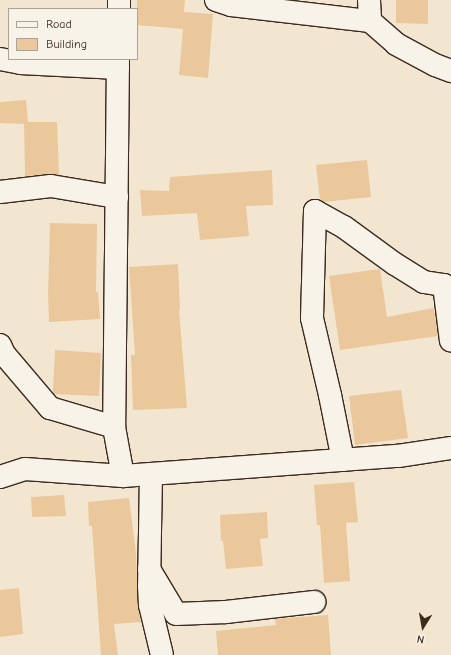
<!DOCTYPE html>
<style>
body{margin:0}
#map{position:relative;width:451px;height:655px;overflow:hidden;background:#f3e6d1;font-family:"Comic Neue",sans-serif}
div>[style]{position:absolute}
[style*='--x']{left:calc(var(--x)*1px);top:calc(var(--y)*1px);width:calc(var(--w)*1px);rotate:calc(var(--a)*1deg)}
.building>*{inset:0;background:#ebc79c}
.roads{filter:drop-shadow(1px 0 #3b2a1e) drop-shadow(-1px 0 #3b2a1e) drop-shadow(0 1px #3b2a1e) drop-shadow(0 -1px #3b2a1e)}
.street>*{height:22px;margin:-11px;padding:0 11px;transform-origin:11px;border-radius:11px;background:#f7f3e8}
span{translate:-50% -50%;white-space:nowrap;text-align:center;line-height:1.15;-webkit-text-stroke:3.5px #f7f3e8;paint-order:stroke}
.legend{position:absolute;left:8px;top:8px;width:130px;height:52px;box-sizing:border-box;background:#f7f3e8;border:1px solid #aca397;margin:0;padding:5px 7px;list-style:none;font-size:12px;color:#3b2a1e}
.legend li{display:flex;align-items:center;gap:8px;height:20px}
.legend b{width:20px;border:1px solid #aca397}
.north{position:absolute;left:403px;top:607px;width:40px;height:40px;-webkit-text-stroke:3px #f7f3e8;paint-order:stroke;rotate:191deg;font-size:11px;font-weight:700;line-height:16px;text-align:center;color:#3b2a1e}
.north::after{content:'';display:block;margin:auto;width:14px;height:18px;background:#3b2a1e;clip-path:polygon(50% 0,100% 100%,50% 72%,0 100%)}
</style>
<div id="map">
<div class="building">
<div style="clip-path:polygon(137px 0,185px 0,184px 12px,213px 14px,208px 78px,179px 75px,183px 29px,137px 25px)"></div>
<div style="clip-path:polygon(396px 0,428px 0,428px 24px,396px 23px)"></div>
<div style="clip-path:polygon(26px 100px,28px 122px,57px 122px,59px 175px,50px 174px,25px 176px,24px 124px,0 123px,0 102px)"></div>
<div style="clip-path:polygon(367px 160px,371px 197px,324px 202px,320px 200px,316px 165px)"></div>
<div style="clip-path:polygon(272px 170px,273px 205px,246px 206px,249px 236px,200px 240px,197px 213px,142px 216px,140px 190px,169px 191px,170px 177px)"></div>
<div style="clip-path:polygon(50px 223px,97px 224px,96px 292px,98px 292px,100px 319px,49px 322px,48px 295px)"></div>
<div style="clip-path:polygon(178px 264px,180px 309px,179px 309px,187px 408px,133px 410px,131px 355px,135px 355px,129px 267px)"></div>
<div style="clip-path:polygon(380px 269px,387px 317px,434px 308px,438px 336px,340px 350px,329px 276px)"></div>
<div style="clip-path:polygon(55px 350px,101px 353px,99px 396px,54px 394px,53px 392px)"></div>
<div style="clip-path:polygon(401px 390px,408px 438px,355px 445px,349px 396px)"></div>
<div style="clip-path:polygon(354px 482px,358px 522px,346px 523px,350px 581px,324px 583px,320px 525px,317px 525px,314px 485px)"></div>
<div style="clip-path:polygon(64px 495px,66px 516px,32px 517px,31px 497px)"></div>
<div style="clip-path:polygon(129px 498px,136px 553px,138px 606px,141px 622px,114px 624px,118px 655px,101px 655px,92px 526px,89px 526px,88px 502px)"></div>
<div style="clip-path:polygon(267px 512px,268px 538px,260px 539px,263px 566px,226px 569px,223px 541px,221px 541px,220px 515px)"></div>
<div style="clip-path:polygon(19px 588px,23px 634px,0 637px,0 590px)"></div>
<div style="clip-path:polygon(328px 615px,331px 655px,218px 655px,216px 631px,276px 625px,275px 619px)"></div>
</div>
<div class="roads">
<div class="street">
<div style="--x:216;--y:0;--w:16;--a:18"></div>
<div style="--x:231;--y:5;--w:140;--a:6.6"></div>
<div style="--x:369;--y:0;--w:21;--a:87"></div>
<div style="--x:370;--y:21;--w:35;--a:41"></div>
<div style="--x:396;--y:44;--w:44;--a:28.3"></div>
<div style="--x:435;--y:65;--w:17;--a:21"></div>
<div style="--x:119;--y:9;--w:9;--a:-90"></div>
<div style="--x:0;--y:59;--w:20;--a:11"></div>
<div style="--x:20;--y:63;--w:98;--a:2.9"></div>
<div style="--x:118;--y:59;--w:368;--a:90.6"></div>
<div style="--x:114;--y:427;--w:50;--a:79.6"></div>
<div style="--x:0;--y:192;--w:51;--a:-6.7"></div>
<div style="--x:51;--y:186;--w:67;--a:9.5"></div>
<div style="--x:0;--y:345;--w:10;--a:66"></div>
<div style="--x:4;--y:354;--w:71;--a:49.6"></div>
<div style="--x:50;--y:408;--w:67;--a:16.5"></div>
<div style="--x:343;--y:460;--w:66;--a:-101.3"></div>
<div style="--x:330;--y:395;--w:79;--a:-103.2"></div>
<div style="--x:312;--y:318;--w:107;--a:-88.4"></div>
<div style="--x:315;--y:211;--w:33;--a:29"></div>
<div style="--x:344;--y:227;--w:63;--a:36"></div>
<div style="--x:395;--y:264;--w:34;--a:32"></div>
<div style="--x:424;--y:282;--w:20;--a:9"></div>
<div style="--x:444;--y:285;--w:56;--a:82.9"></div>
<div style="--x:151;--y:474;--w:112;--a:91"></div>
<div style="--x:149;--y:586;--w:19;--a:87"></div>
<div style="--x:150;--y:605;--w:51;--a:76.5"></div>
<div style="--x:0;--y:477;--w:26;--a:-18"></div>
<div style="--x:25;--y:469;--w:98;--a:4.1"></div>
<div style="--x:123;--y:476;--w:276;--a:-4.2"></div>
<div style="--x:398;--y:456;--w:54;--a:-8.6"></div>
<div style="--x:149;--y:569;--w:52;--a:59"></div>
<div style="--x:176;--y:614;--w:50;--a:-2.3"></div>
<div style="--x:226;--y:612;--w:89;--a:-6.5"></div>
</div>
</div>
<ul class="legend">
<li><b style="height:5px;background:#f7f3e8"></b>Road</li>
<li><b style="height:11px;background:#ebc79c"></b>Building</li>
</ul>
<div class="north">N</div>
</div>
